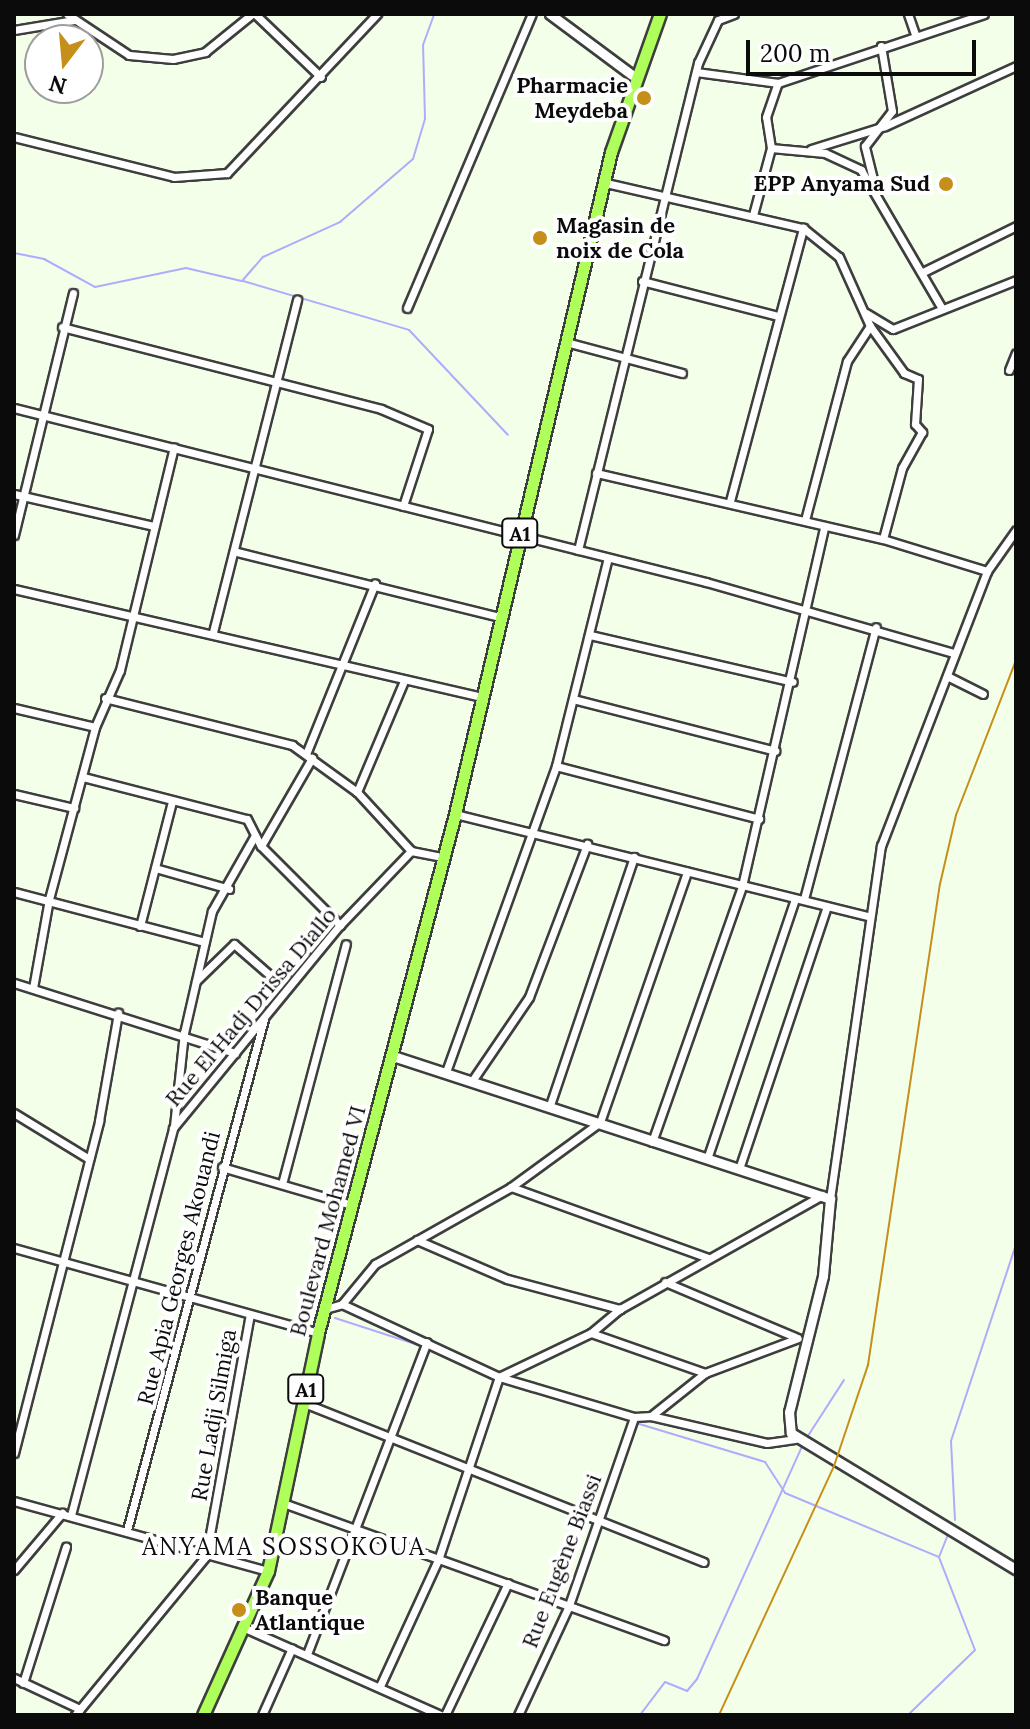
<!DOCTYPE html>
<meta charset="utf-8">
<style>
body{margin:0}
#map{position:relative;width:1030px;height:1729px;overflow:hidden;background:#f4ffea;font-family:Lora,serif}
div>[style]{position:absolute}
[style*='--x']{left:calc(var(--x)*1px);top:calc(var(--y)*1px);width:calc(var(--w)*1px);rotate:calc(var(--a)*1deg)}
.stream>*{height:2px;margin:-1px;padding:0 1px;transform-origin:1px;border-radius:1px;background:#b3aafb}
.roads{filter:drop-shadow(2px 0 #3e3e3e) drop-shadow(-2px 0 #3e3e3e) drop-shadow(0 2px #3e3e3e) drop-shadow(0 -2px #3e3e3e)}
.minor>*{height:7px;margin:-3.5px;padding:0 3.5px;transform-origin:3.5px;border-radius:3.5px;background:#fff}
.tertiary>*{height:9px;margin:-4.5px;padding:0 4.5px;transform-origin:4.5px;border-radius:4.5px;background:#fff}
.primary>*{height:11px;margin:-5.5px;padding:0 5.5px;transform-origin:5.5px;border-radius:5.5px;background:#aeff5a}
.rail>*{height:2px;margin:-1px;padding:0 1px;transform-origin:1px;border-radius:1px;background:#c58f19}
.dots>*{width:22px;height:22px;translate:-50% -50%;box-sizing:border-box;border:4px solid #fff;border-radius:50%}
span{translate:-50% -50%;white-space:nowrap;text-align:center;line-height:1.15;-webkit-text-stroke:8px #fff;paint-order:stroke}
.shield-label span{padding:2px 6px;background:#fff;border:2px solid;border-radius:6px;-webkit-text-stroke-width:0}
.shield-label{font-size:20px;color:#0b0b0b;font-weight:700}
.poi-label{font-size:22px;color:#0b0b0b;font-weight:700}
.right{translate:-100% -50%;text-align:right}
.left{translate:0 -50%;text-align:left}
.street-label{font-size:22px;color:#0b0b0b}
.neighbourhood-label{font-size:24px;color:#0b0b0b;letter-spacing:2px}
.frame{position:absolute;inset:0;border:16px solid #0b0b0b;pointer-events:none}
.north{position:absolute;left:24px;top:24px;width:80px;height:80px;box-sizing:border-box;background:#fff;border:2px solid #9d9d9d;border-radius:50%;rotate:196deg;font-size:22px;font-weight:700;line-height:32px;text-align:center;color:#0b0b0b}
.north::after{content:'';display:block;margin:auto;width:28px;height:36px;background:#c58f19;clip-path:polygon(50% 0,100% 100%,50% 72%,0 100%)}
.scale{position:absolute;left:746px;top:40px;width:230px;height:36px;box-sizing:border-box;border:4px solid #0b0b0b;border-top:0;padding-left:10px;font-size:24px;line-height:28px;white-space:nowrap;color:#0b0b0b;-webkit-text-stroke:6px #fff;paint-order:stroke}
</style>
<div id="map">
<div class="stream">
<div style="--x:14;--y:253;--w:31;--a:11"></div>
<div style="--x:44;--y:259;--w:58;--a:28.8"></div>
<div style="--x:95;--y:287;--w:93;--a:-11.8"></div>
<div style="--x:186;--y:268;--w:57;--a:13.1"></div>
<div style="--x:242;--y:281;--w:32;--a:-49"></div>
<div style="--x:263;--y:257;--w:85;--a:-24.4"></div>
<div style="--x:340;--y:222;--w:96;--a:-40.8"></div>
<div style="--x:413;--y:159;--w:42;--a:-73.3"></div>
<div style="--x:425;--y:119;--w:74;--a:-91.5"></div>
<div style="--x:423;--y:45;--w:33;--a:-70"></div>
<div style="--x:243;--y:281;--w:173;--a:16.4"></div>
<div style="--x:409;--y:330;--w:144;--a:46.7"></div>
<div style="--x:54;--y:807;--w:16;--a:15"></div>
<div style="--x:335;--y:1318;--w:90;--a:18"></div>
<div style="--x:427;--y:1349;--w:17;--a:21"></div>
<div style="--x:503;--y:1382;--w:25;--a:16"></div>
<div style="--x:533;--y:1391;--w:102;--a:17.2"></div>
<div style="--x:636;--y:1423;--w:135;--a:16.8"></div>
<div style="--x:765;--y:1462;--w:37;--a:57"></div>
<div style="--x:785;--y:1493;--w:167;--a:22.6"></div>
<div style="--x:806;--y:1439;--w:70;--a:-57.2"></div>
<div style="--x:955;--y:1520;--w:79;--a:-92.9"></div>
<div style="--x:951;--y:1441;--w:206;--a:-71.7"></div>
<div style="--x:640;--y:1715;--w:41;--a:-52.9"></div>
<div style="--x:665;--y:1682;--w:24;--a:22"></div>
<div style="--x:687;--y:1691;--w:16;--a:-50"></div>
<div style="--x:697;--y:1679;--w:258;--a:-65.7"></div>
<div style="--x:908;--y:1715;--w:93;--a:-44.1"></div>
<div style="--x:975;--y:1650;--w:100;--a:-111.2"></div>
<div style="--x:939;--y:1557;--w:24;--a:-68"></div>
</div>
<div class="roads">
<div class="minor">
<div style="--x:67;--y:14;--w:74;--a:33.5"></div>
<div style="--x:129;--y:55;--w:44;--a:5.2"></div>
<div style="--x:173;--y:59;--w:33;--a:-12"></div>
<div style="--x:205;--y:52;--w:60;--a:-39"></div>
<div style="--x:255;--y:14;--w:91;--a:43.7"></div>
<div style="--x:908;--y:14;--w:21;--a:71"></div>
<div style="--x:14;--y:30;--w:61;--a:-9.5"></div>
<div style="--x:696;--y:72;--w:83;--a:7.6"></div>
<div style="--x:778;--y:83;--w:217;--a:-18.5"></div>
<div style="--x:14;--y:137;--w:165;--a:14"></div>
<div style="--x:174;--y:177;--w:53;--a:-4.3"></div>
<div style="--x:227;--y:173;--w:219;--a:-46.7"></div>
<div style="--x:771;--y:148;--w:54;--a:5.3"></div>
<div style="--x:825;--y:153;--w:40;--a:25"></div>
<div style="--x:861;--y:170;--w:159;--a:59.7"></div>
<div style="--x:811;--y:149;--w:77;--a:-17.3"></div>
<div style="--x:885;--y:126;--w:144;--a:-24.6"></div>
<div style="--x:606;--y:183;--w:202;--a:12.9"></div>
<div style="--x:803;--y:228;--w:46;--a:38.9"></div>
<div style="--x:839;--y:257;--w:76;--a:65.8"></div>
<div style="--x:870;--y:326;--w:42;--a:123.3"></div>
<div style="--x:847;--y:361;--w:164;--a:104.8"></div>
<div style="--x:874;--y:183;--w:38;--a:-104"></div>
<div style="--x:865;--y:146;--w:44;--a:-52.4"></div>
<div style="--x:892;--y:111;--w:66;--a:-99.6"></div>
<div style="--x:753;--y:215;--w:69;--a:-75"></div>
<div style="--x:771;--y:148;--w:31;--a:-99"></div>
<div style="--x:766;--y:117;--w:36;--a:-71"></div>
<div style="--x:925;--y:271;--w:102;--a:-26.3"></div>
<div style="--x:642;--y:281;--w:140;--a:14.4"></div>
<div style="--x:407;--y:308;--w:319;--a:-67"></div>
<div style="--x:866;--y:313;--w:31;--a:31"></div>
<div style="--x:893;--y:329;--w:132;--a:-21.7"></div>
<div style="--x:870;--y:326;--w:58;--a:54.1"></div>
<div style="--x:904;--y:373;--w:15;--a:23"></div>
<div style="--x:918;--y:379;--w:45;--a:93.8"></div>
<div style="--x:915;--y:424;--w:11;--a:49"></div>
<div style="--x:922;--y:432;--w:41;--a:119.1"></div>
<div style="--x:902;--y:468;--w:73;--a:105"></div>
<div style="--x:62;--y:327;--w:329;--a:14.4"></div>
<div style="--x:381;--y:409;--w:51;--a:23.1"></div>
<div style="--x:428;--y:429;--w:81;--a:108"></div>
<div style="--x:566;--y:342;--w:120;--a:15"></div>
<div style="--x:1009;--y:370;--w:18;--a:-68"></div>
<div style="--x:14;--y:408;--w:714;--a:14.11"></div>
<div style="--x:706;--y:582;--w:257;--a:16"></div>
<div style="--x:596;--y:473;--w:294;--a:13"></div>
<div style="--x:883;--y:539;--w:109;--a:17.1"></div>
<div style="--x:14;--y:494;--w:144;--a:12.9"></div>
<div style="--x:730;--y:501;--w:283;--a:-75"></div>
<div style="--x:14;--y:535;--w:249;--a:-76.3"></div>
<div style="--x:578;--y:550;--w:502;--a:-76.16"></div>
<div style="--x:698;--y:63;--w:47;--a:-65.1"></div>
<div style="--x:718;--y:20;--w:17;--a:-21"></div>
<div style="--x:237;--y:552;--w:270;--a:13.9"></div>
<div style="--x:14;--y:589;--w:478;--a:13"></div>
<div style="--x:213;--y:632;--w:343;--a:-75.8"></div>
<div style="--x:590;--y:635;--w:208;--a:13"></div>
<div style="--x:947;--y:676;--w:40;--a:26.6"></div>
<div style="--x:105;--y:698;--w:193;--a:14.1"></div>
<div style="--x:292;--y:745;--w:80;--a:35.9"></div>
<div style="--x:357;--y:792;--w:80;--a:47.5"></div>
<div style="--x:573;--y:699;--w:209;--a:14.4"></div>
<div style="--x:14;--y:708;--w:83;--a:13.2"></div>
<div style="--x:306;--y:754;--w:184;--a:-68"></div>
<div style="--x:556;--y:766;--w:210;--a:14.6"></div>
<div style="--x:83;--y:777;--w:169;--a:14.4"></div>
<div style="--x:247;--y:819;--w:30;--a:63"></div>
<div style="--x:261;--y:846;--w:112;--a:45"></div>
<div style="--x:357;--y:792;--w:121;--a:-67.1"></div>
<div style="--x:14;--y:794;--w:62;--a:13.1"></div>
<div style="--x:455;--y:814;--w:425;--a:13.9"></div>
<div style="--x:261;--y:846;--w:102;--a:-59.9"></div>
<div style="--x:155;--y:868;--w:77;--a:15.8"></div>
<div style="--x:14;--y:892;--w:197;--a:14.7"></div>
<div style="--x:804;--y:899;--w:281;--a:-75.2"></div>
<div style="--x:140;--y:926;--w:129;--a:-75.6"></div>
<div style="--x:196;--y:981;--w:53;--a:-44.2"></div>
<div style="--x:234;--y:944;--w:50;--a:41"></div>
<div style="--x:14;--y:983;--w:232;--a:17.6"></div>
<div style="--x:33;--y:988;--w:90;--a:-79.8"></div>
<div style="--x:49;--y:899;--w:178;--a:-75"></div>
<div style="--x:95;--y:727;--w:62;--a:-66.3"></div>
<div style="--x:120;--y:670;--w:229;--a:-76.4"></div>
<div style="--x:447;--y:1069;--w:322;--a:-70.2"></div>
<div style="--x:556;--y:766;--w:214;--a:-76"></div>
<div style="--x:474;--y:1078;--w:98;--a:-55.8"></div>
<div style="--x:529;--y:997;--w:164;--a:-69.2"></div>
<div style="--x:550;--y:1105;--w:262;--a:-71.3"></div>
<div style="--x:14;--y:1113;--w:88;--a:31.5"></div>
<div style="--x:174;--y:1126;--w:94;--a:-83.9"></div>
<div style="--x:184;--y:1033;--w:125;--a:-77.1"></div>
<div style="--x:212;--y:911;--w:85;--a:-60.4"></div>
<div style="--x:652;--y:1142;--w:271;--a:-70.6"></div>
<div style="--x:742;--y:886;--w:367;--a:-77.1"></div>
<div style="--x:707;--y:1159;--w:274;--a:-71.3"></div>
<div style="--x:222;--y:1167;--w:135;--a:16.3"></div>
<div style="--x:739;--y:1169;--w:277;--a:-71.5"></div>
<div style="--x:282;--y:1184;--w:248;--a:-75.1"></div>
<div style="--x:511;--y:1187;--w:209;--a:19.8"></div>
<div style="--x:830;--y:1199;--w:357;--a:-81.8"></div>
<div style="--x:881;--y:846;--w:295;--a:-68.9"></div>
<div style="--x:987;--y:571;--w:50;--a:-54.7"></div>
<div style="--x:417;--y:1240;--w:98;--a:23.4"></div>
<div style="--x:507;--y:1279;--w:117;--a:14.9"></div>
<div style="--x:14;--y:1248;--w:316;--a:15.6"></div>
<div style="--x:665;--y:1282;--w:141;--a:22.9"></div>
<div style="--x:342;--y:1304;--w:52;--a:-50.5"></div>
<div style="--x:375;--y:1264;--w:156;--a:-29.5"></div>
<div style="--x:511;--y:1187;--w:110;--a:-36.1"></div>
<div style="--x:600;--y:1122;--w:265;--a:-70.8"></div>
<div style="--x:325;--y:1309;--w:18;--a:-16"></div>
<div style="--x:342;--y:1304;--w:173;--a:24.9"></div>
<div style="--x:499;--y:1377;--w:141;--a:16.5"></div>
<div style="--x:634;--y:1417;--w:17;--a:-3"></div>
<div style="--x:651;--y:1416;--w:69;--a:-38.5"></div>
<div style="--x:705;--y:1373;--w:99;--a:-20.6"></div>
<div style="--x:591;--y:1333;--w:121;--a:19.3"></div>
<div style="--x:304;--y:1403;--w:430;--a:21.7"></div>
<div style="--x:651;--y:1416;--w:119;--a:13.1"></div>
<div style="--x:767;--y:1443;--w:28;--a:-8"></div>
<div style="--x:14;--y:1453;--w:343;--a:-75.6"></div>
<div style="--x:99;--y:1121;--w:110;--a:-80"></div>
<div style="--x:14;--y:1501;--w:263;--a:15.4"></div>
<div style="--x:283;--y:1503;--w:405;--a:19.8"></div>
<div style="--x:71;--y:1515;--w:400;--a:-75.2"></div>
<div style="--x:173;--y:1128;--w:263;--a:-50.6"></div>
<div style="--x:340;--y:925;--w:103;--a:-46.2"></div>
<div style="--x:411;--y:851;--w:32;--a:11"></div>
<div style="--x:127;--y:1530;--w:529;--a:-74.99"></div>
<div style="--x:14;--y:1570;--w:75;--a:-49.9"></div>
<div style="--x:247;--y:1629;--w:211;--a:24"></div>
<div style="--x:307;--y:1654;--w:334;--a:-69"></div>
<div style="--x:14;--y:1678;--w:73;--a:25.2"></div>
<div style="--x:23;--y:1683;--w:143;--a:-72.5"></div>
<div style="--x:380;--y:1686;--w:139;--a:-65.3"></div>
<div style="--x:438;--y:1560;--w:193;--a:-71.6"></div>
<div style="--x:499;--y:1377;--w:102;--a:-25.6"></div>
<div style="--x:591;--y:1333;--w:38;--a:-40"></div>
<div style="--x:620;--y:1309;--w:232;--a:-29.4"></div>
<div style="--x:75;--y:1715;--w:206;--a:-50.5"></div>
<div style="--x:206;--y:1556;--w:245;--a:-79.7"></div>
<div style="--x:262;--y:1715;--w:73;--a:-65.9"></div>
<div style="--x:445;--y:1715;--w:146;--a:-64.5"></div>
<div style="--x:518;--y:1715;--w:118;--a:-65"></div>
<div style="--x:568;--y:1608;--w:202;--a:-70.9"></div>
</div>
<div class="tertiary">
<div style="--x:550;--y:14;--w:102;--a:36.6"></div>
<div style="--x:393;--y:1056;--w:460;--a:18.1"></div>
<div style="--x:830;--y:1199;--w:77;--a:95.2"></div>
<div style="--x:823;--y:1276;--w:140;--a:104"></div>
<div style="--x:789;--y:1412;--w:21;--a:85"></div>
<div style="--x:791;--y:1433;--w:263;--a:31.2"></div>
</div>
<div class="primary">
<div style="--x:203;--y:1715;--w:158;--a:-65.7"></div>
<div style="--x:268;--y:1571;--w:243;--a:-78.1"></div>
<div style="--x:318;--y:1333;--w:537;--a:-75.21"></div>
<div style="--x:455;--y:814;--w:680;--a:-76.74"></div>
<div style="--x:611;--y:152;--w:146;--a:-70.5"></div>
</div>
</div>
<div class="rail">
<div style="--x:719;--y:1715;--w:274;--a:-65.2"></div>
<div style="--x:834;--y:1466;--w:107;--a:-71.4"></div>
<div style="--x:868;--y:1365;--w:486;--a:-81.5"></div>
<div style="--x:940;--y:884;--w:71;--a:-76.9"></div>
<div style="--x:956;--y:815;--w:166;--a:-68.8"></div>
</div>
<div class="dots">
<div style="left:644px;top:98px;background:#c58f19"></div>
<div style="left:946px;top:184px;background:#c58f19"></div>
<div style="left:540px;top:238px;background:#c58f19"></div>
<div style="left:239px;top:1610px;background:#c58f19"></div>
</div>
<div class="shield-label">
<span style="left:520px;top:533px">A1</span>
<span style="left:306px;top:1389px">A1</span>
</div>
<div class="poi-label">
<span class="right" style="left:628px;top:98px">Pharmacie<br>Meydeba</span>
<span class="right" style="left:930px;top:184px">EPP Anyama Sud</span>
<span class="left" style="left:556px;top:238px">Magasin de<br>noix de Cola</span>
<span class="left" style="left:255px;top:1610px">Banque<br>Atlantique</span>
</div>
<div class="street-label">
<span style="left:251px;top:1007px;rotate:-50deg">Rue El Hadj Drissa Diallo</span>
<span style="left:328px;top:1221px;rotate:-75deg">Boulevard Mohamed VI</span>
<span style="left:179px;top:1268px;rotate:-76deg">Rue Apia Georges Akouandi</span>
<span style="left:214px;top:1415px;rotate:-80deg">Rue Ladji Silmiga</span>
<span style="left:562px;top:1561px;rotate:-69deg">Rue Eugène Biassi</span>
</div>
<div class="neighbourhood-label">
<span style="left:284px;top:1547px">ANYAMA SOSSOKOUA</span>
</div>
<div class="frame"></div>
<div class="north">N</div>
<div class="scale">200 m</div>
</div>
